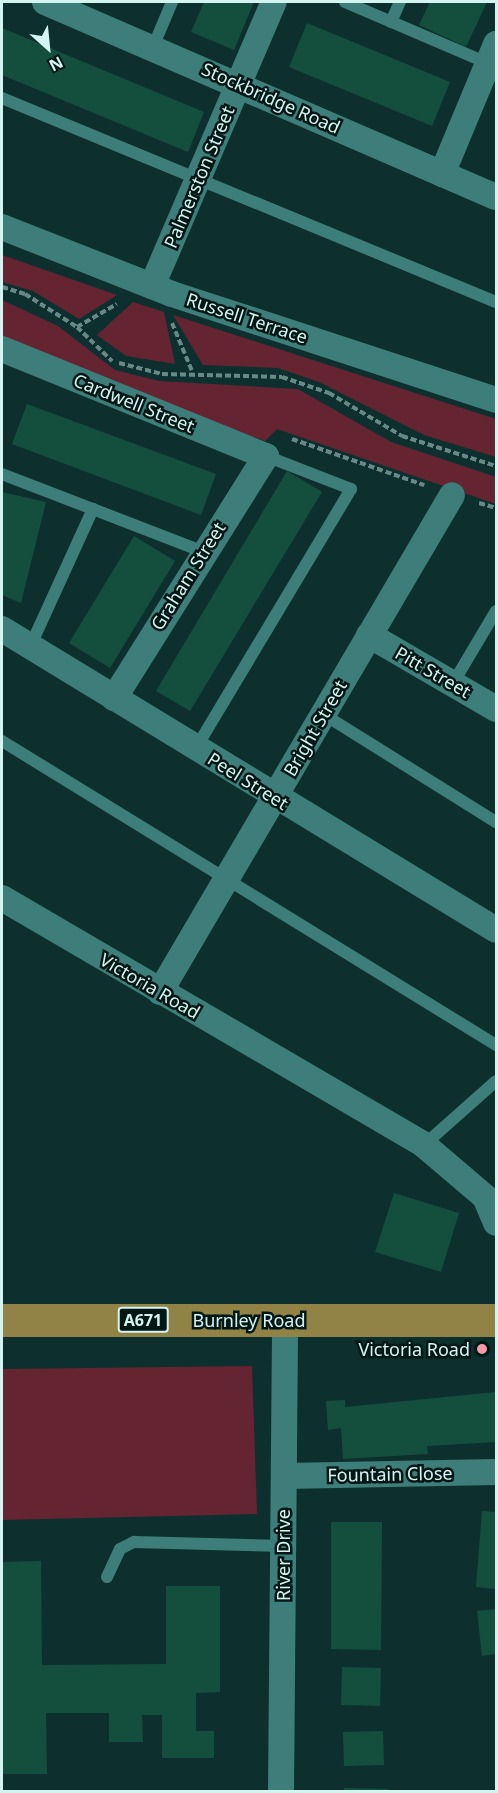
<!DOCTYPE html>
<style>
body{margin:0}
#map{position:relative;width:498px;height:1793px;overflow:hidden;background:#0d302e;font-family:"Noto Sans",sans-serif}
div>[style]{position:absolute}
[style*='--x']{left:calc(var(--x)*1px);top:calc(var(--y)*1px);width:calc(var(--w)*1px);rotate:calc(var(--a)*1deg)}
.green>*{inset:0;background:#642432}
.building>*{inset:0;background:#144f3e}
.path>*{height:4px;margin-top:-2px;transform-origin:0;background:repeating-linear-gradient(90deg,#688987 0 6px,transparent 0 9px)}
.service>*{height:12px;margin:-6px;padding:0 6px;transform-origin:6px;border-radius:6px;background:#3e7e7a}
.minor>*{height:26px;margin:-13px;padding:0 13px;transform-origin:13px;border-radius:13px;background:#3e7e7a}
.primary>*{height:33px;margin:-16.5px;padding:0 16.5px;transform-origin:16.5px;border-radius:16.5px;background:#918246}
.dots>*{width:16px;height:16px;translate:-50% -50%;box-sizing:border-box;border:3px solid #001716;border-radius:50%}
span{translate:-50% -50%;white-space:nowrap;text-align:center;line-height:1.15;-webkit-text-stroke:5px #001716;paint-order:stroke}
.shield-label span{padding:2px 4px;background:#001716;border:2px solid;border-radius:4px;-webkit-text-stroke-width:0}
.shield-label{font-size:16px;color:#d4f4f1;font-weight:700}
.street-label{font-size:18px;color:#d4f4f1}
.poi-label{font-size:18px;color:#d4f4f1}
.right{translate:-100% -50%;text-align:right}
.frame{position:absolute;inset:0;border:3px solid #d4f4f1;pointer-events:none}
.north{position:absolute;left:18px;top:18px;width:60px;height:60px;-webkit-text-stroke:4px #001716;paint-order:stroke;rotate:153deg;font-size:16px;font-weight:700;line-height:24px;text-align:center;color:#d4f4f1}
.north::after{content:'';display:block;margin:auto;width:21px;height:27px;background:#d4f4f1;clip-path:polygon(50% 0,100% 100%,50% 72%,0 100%)}
</style>
<div id="map">
<div class="green">
<div style="clip-path:polygon(2px 255px,117px 295px,79px 319px,33px 291px,2px 282px)"></div>
<div style="clip-path:polygon(2px 300px,58px 326px,115px 370px,159px 381px,298px 389px,391px 442px,496px 477px,496px 504px,277px 429px,265px 441px,2px 345px)"></div>
<div style="clip-path:polygon(133px 302px,164px 312px,175px 364px,126px 356px,97px 335px)"></div>
<div style="clip-path:polygon(173px 315px,496px 419px,496px 457px,424px 435px,319px 382px,278px 368px,203px 365px)"></div>
<div style="clip-path:polygon(252px 1366px,257px 1514px,2px 1520px,2px 1369px)"></div>
</div>
<div class="building">
<div style="clip-path:polygon(204px 2px,254px 2px,234px 50px,191px 32px)"></div>
<div style="clip-path:polygon(430px 2px,487px 2px,466px 47px,419px 25px)"></div>
<div style="clip-path:polygon(307px 23px,450px 82px,432px 126px,289px 67px)"></div>
<div style="clip-path:polygon(2px 28px,204px 112px,188px 152px,2px 75px)"></div>
<div style="clip-path:polygon(27px 404px,216px 474px,201px 515px,12px 444px)"></div>
<div style="clip-path:polygon(287px 471px,322px 492px,190px 711px,156px 691px)"></div>
<div style="clip-path:polygon(2px 492px,46px 502px,21px 603px,2px 595px)"></div>
<div style="clip-path:polygon(134px 536px,175px 561px,110px 668px,69px 643px)"></div>
<div style="clip-path:polygon(394px 1193px,459px 1213px,441px 1272px,375px 1252px)"></div>
<div style="clip-path:polygon(496px 1392px,496px 1442px,427px 1446px,428px 1454px,343px 1459px,341px 1428px,328px 1430px,326px 1401px,345px 1400px,345px 1407px)"></div>
<div style="clip-path:polygon(482px 1511px,496px 1512px,496px 1589px,476px 1587px)"></div>
<div style="clip-path:polygon(331px 1522px,382px 1522px,381px 1650px,331px 1649px)"></div>
<div style="clip-path:polygon(41px 1561px,42px 1665px,166px 1664px,166px 1586px,220px 1586px,220px 1692px,196px 1693px,196px 1731px,214px 1731px,214px 1758px,162px 1758px,162px 1715px,142px 1715px,143px 1742px,109px 1742px,109px 1713px,46px 1713px,47px 1774px,2px 1774px,2px 1562px)"></div>
<div style="clip-path:polygon(496px 1609px,496px 1654px,482px 1656px,477px 1611px)"></div>
<div style="clip-path:polygon(342px 1667px,381px 1668px,380px 1706px,341px 1705px)"></div>
<div style="clip-path:polygon(383px 1731px,384px 1765px,344px 1766px,343px 1732px)"></div>
<div style="clip-path:polygon(344px 1788px,388px 1789px,388px 1792px,344px 1792px)"></div>
</div>
<div class="path">
<div style="--x:2;--y:287;--w:24;--a:17"></div>
<div style="--x:25;--y:294;--w:62;--a:32.4"></div>
<div style="--x:77;--y:327;--w:49;--a:44.2"></div>
<div style="--x:172;--y:323;--w:52;--a:67.4"></div>
<div style="--x:77;--y:327;--w:46;--a:-29.9"></div>
<div style="--x:119;--y:363;--w:44;--a:14.3"></div>
<div style="--x:162;--y:374;--w:120;--a:1.4"></div>
<div style="--x:282;--y:377;--w:50;--a:18.8"></div>
<div style="--x:329;--y:393;--w:85;--a:30.5"></div>
<div style="--x:402;--y:436;--w:99;--a:17.7"></div>
<div style="--x:292;--y:439;--w:140;--a:19.2"></div>
<div style="--x:479;--y:503;--w:18;--a:16"></div>
</div>
<div class="service">
<div style="--x:345;--y:2;--w:158;--a:23.2"></div>
<div style="--x:391;--y:22;--w:22;--a:-66"></div>
<div style="--x:153;--y:47;--w:49;--a:-67.1"></div>
<div style="--x:2;--y:98;--w:534;--a:22.44"></div>
<div style="--x:2;--y:474;--w:214;--a:21.1"></div>
<div style="--x:30;--y:647;--w:152;--a:-65.5"></div>
<div style="--x:452;--y:685;--w:86;--a:-59.3"></div>
<div style="--x:323;--y:714;--w:204;--a:32"></div>
<div style="--x:2;--y:741;--w:580;--a:31.61"></div>
<div style="--x:196;--y:748;--w:302;--a:-59.1"></div>
<div style="--x:351;--y:489;--w:91;--a:-158.8"></div>
<div style="--x:424;--y:1145;--w:96;--a:-41.6"></div>
<div style="--x:107;--y:1577;--w:31;--a:-65"></div>
<div style="--x:120;--y:1549;--w:16;--a:-27"></div>
<div style="--x:134;--y:1542;--w:150;--a:1.5"></div>
</div>
<div class="minor">
<div style="--x:45;--y:2;--w:491;--a:23.4"></div>
<div style="--x:442;--y:174;--w:141;--a:-67.4"></div>
<div style="--x:2;--y:227;--w:183;--a:21.5"></div>
<div style="--x:172;--y:294;--w:341;--a:18.1"></div>
<div style="--x:152;--y:286;--w:309;--a:-66.8"></div>
<div style="--x:2;--y:349;--w:285;--a:22.1"></div>
<div style="--x:266;--y:456;--w:286;--a:122.1"></div>
<div style="--x:2;--y:629;--w:578;--a:31.35"></div>
<div style="--x:369;--y:635;--w:147;--a:30.2"></div>
<div style="--x:2;--y:898;--w:489;--a:30.3"></div>
<div style="--x:424;--y:1145;--w:80;--a:40.4"></div>
<div style="--x:485;--y:1197;--w:28;--a:67"></div>
<div style="--x:160;--y:992;--w:576;--a:-59.56"></div>
<div style="--x:284;--y:1476;--w:212;--a:-1.1"></div>
<div style="--x:281;--y:1792;--w:473;--a:-89.5"></div>
</div>
<div class="primary">
<div style="--x:2;--y:1320;--w:494;--a:0"></div>
</div>
<div class="dots">
<div style="left:482px;top:1349px;background:#f39aa8"></div>
</div>
<div class="shield-label">
<span style="left:143px;top:1320px">A671</span>
</div>
<div class="street-label">
<span style="left:271px;top:98px;rotate:24deg">Stockbridge Road</span>
<span style="left:199px;top:177px;rotate:-67deg">Palmerston Street</span>
<span style="left:247px;top:318px;rotate:18deg">Russell Terrace</span>
<span style="left:134px;top:403px;rotate:22deg">Cardwell Street</span>
<span style="left:188px;top:576px;rotate:-58deg">Graham Street</span>
<span style="left:433px;top:672px;rotate:30deg">Pitt Street</span>
<span style="left:315px;top:728px;rotate:-60deg">Bright Street</span>
<span style="left:248px;top:781px;rotate:32deg">Peel Street</span>
<span style="left:150px;top:986px;rotate:30deg">Victoria Road</span>
<span style="left:249px;top:1320px">Burnley Road</span>
<span style="left:390px;top:1474px;rotate:-1deg">Fountain Close</span>
<span style="left:283px;top:1555px;rotate:-90deg">River Drive</span>
</div>
<div class="poi-label">
<span class="right" style="left:470px;top:1349px">Victoria Road</span>
</div>
<div class="frame"></div>
<div class="north">N</div>
</div>
